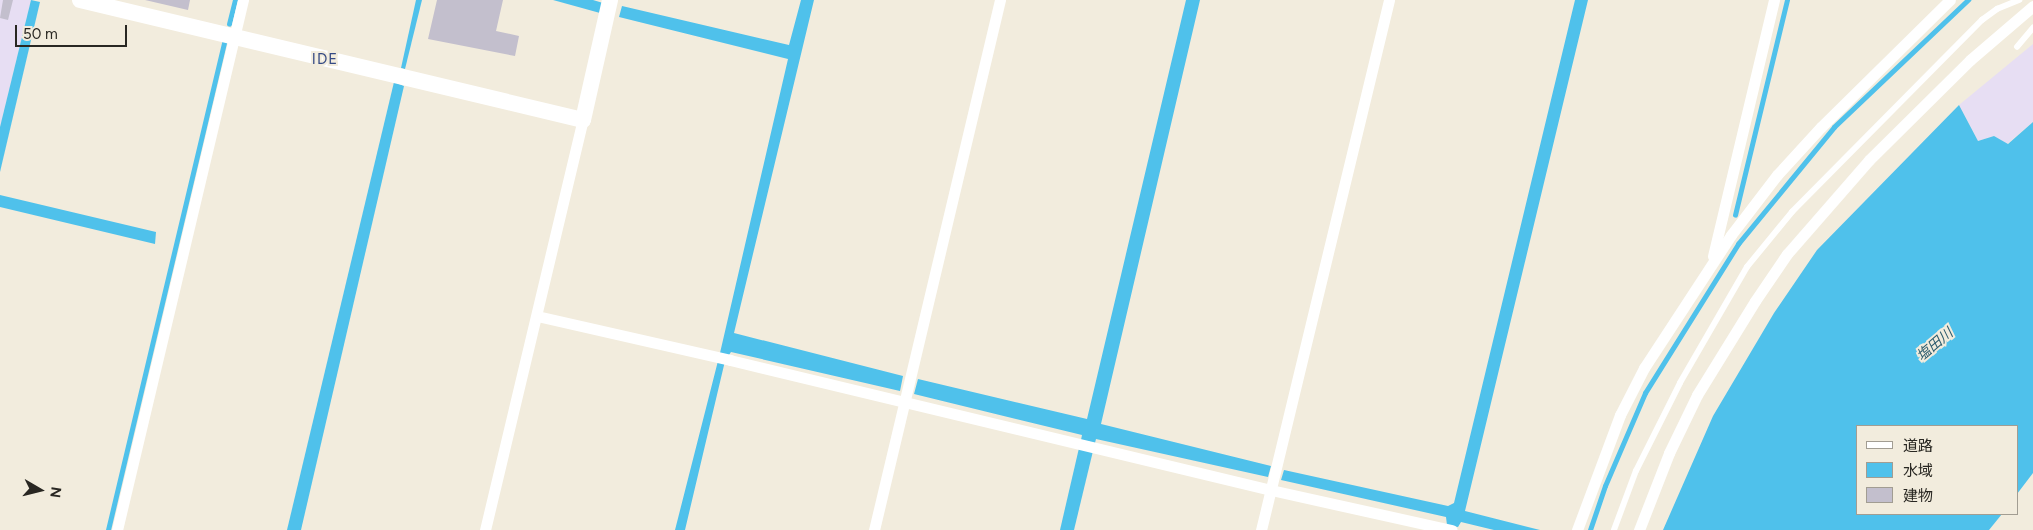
<!DOCTYPE html>
<meta charset="utf-8">
<style>
body{margin:0}
#map{position:relative;width:2033px;height:530px;overflow:hidden;background:#f2ecdd;font-family:Figtree,"Noto Sans JP",sans-serif}
div>[style]{position:absolute}
[style*='--x']{left:calc(var(--x)*1px);top:calc(var(--y)*1px);width:calc(var(--w)*1px);rotate:calc(var(--a)*1deg)}
.industrial>*{inset:0;background:#e7def3}
.water>*{inset:0;background:#4fc1eb}
.stream>*{height:4.5px;margin:-2.25px;padding:0 2.25px;transform-origin:2.25px;border-radius:2.25px;background:#4fc1eb}
.building>*{inset:0;background:#c3bfcd}
.lane>*{height:5.5px;margin:-2.75px;padding:0 2.75px;transform-origin:2.75px;border-radius:2.75px;background:#fff}
.street>*{height:11px;margin:-5.5px;padding:0 5.5px;transform-origin:5.5px;border-radius:5.5px;background:#fff}
.secondary>*{height:16px;margin:-8px;padding:0 8px;transform-origin:8px;border-radius:8px;background:#fff}
span{translate:-50% -50%;white-space:nowrap;text-align:center;line-height:1.15;-webkit-text-stroke:4px #f2ecdd;paint-order:stroke}
.water-label{font-size:14px;color:#2d5c6e;font-style:italic}
.quarter-label{font-size:15px;color:#354a84;letter-spacing:1px}
.legend{position:absolute;left:1856px;top:425px;width:162px;height:90px;box-sizing:border-box;background:#f2ecdd;border:1px solid #a29d92;margin:0;padding:6px 9px;list-style:none;font-size:15px;color:#292722}
.legend li{display:flex;align-items:center;gap:10px;height:25px}
.legend b{width:25px;border:1px solid #a29d92}
.north{position:absolute;left:15px;top:465px;width:50px;height:50px;-webkit-text-stroke:4px #f2ecdd;paint-order:stroke;rotate:98deg;font-size:14px;font-weight:700;line-height:20px;text-align:center;color:#292722}
.north::after{content:'';display:block;margin:auto;width:18px;height:22px;background:#292722;clip-path:polygon(50% 0,100% 100%,50% 72%,0 100%)}
.scale{position:absolute;left:15px;top:25px;width:112px;height:22px;box-sizing:border-box;border:2px solid #292722;border-top:0;padding-left:6px;font-size:15px;line-height:18px;white-space:nowrap;color:#292722;-webkit-text-stroke:4px #f2ecdd;paint-order:stroke}
</style>
<div id="map">
<div class="industrial">
<div style="clip-path:polygon(0 0,31px 0,0 127px)"></div>
<div style="clip-path:polygon(2033px 44px,2033px 122px,2007px 144px,1994px 136px,1978px 141px,1959px 105px)"></div>
</div>
<div class="water">
<div style="clip-path:polygon(31px 0,40px 2px,0 172px,0 127px)"></div>
<div style="clip-path:polygon(416px 0,422px 0,405px 69px,401px 68px)"></div>
<div style="clip-path:polygon(553px 0,593px 0,603px 3px,600px 13px)"></div>
<div style="clip-path:polygon(801px 0,814px 0,734px 333px,903px 376px,900px 391px,731px 352px,725px 361px,685px 530px,675px 530px,720px 353px,788px 59px,619px 17px,622px 6px,789px 45px)"></div>
<div style="clip-path:polygon(1186px 0,1200px 0,1101px 424px,1271px 466px,1268px 477px,1096px 439px,1095px 443px,1081px 440px,1082px 435px,914px 394px,918px 379px,1087px 419px)"></div>
<div style="clip-path:polygon(1575px 0,1588px 0,1465px 511px,1540px 530px,1494px 530px,1461px 522px,1458px 527px,1447px 525px,1446px 517px,1281px 480px,1284px 470px,1448px 506px,1454px 503px)"></div>
<div style="clip-path:polygon(394px 82px,404px 86px,301px 530px,287px 530px)"></div>
<div style="clip-path:polygon(1959px 105px,1978px 141px,1994px 136px,2008px 144px,2033px 122px,2033px 473px,2017px 494px,2017px 426px,1857px 426px,1857px 514px,2002px 514px,1989px 530px,1663px 530px,1713px 416px,1774px 313px,1817px 250px)"></div>
<div style="clip-path:polygon(0 195px,156px 232px,155px 244px,0 207px)"></div>
<div style="clip-path:polygon(1079px 448px,1093px 451px,1074px 530px,1060px 530px)"></div>
</div>
<div class="stream">
<div style="--x:229;--y:24;--w:25;--a:-76"></div>
<div style="--x:1735;--y:215;--w:221;--a:-76.4"></div>
<div style="--x:108;--y:530;--w:501;--a:-76.6"></div>
<div style="--x:1590;--y:530;--w:46;--a:-71.2"></div>
<div style="--x:1605;--y:486;--w:101;--a:-66.7"></div>
<div style="--x:1645;--y:393;--w:176;--a:-58"></div>
<div style="--x:1738;--y:244;--w:151;--a:-50.6"></div>
<div style="--x:1834;--y:127;--w:185;--a:-43.5"></div>
</div>
<div class="building">
<div style="clip-path:polygon(3px 0,13px 0,8px 20px,0 18px)"></div>
<div style="clip-path:polygon(145px 0,190px 0,188px 10px)"></div>
<div style="clip-path:polygon(437px 0,503px 0,496px 31px,519px 36px,515px 56px,428px 39px)"></div>
</div>
<div class="lane">
<div style="--x:2017;--y:47;--w:25;--a:-50"></div>
<div style="--x:1614;--y:530;--w:63;--a:-69.6"></div>
<div style="--x:1636;--y:471;--w:98;--a:-63.4"></div>
<div style="--x:1680;--y:383;--w:134;--a:-60"></div>
<div style="--x:1747;--y:267;--w:71;--a:-50.7"></div>
<div style="--x:1792;--y:212;--w:270;--a:-45.3"></div>
<div style="--x:1982;--y:20;--w:19;--a:-36"></div>
<div style="--x:1997;--y:9;--w:24;--a:-22"></div>
</div>
<div class="street">
<div style="--x:1713;--y:256;--w:263;--a:-76.6"></div>
<div style="--x:537;--y:316;--w:198;--a:12.8"></div>
<div style="--x:730;--y:360;--w:556;--a:13.51"></div>
<div style="--x:1271;--y:490;--w:185;--a:12.5"></div>
<div style="--x:117;--y:530;--w:545;--a:-76.63"></div>
<div style="--x:485;--y:530;--w:422;--a:-76.6"></div>
<div style="--x:874;--y:530;--w:545;--a:-76.63"></div>
<div style="--x:1261;--y:530;--w:545;--a:-76.42"></div>
<div style="--x:1577;--y:530;--w:123;--a:-69.5"></div>
<div style="--x:1620;--y:415;--w:53;--a:-62.9"></div>
<div style="--x:1644;--y:368;--w:159;--a:-56.8"></div>
<div style="--x:1731;--y:235;--w:76;--a:-52.5"></div>
<div style="--x:1777;--y:175;--w:65;--a:-47.5"></div>
<div style="--x:1821;--y:127;--w:181;--a:-44.6"></div>
<div style="--x:1639;--y:530;--w:83;--a:-68.7"></div>
<div style="--x:1669;--y:453;--w:64;--a:-64.2"></div>
<div style="--x:1697;--y:395;--w:110;--a:-58.3"></div>
<div style="--x:1755;--y:301;--w:57;--a:-55.8"></div>
<div style="--x:1787;--y:254;--w:125;--a:-48.9"></div>
<div style="--x:1869;--y:160;--w:142;--a:-44.7"></div>
<div style="--x:1970;--y:60;--w:83;--a:-40.6"></div>
</div>
<div class="secondary">
<div style="--x:80;--y:0;--w:517;--a:13.42"></div>
<div style="--x:583;--y:120;--w:123;--a:-77.3"></div>
</div>
<div class="water-label">
<span style="left:1935px;top:345px;rotate:-40deg">塩田川</span>
</div>
<div class="quarter-label">
<span style="left:325px;top:60px">IDE</span>
</div>
<ul class="legend">
<li><b style="height:6px;background:#fff"></b>道路</li>
<li><b style="height:14px;background:#4fc1eb"></b>水域</li>
<li><b style="height:14px;background:#c3bfcd"></b>建物</li>
</ul>
<div class="north">N</div>
<div class="scale">50 m</div>
</div>
